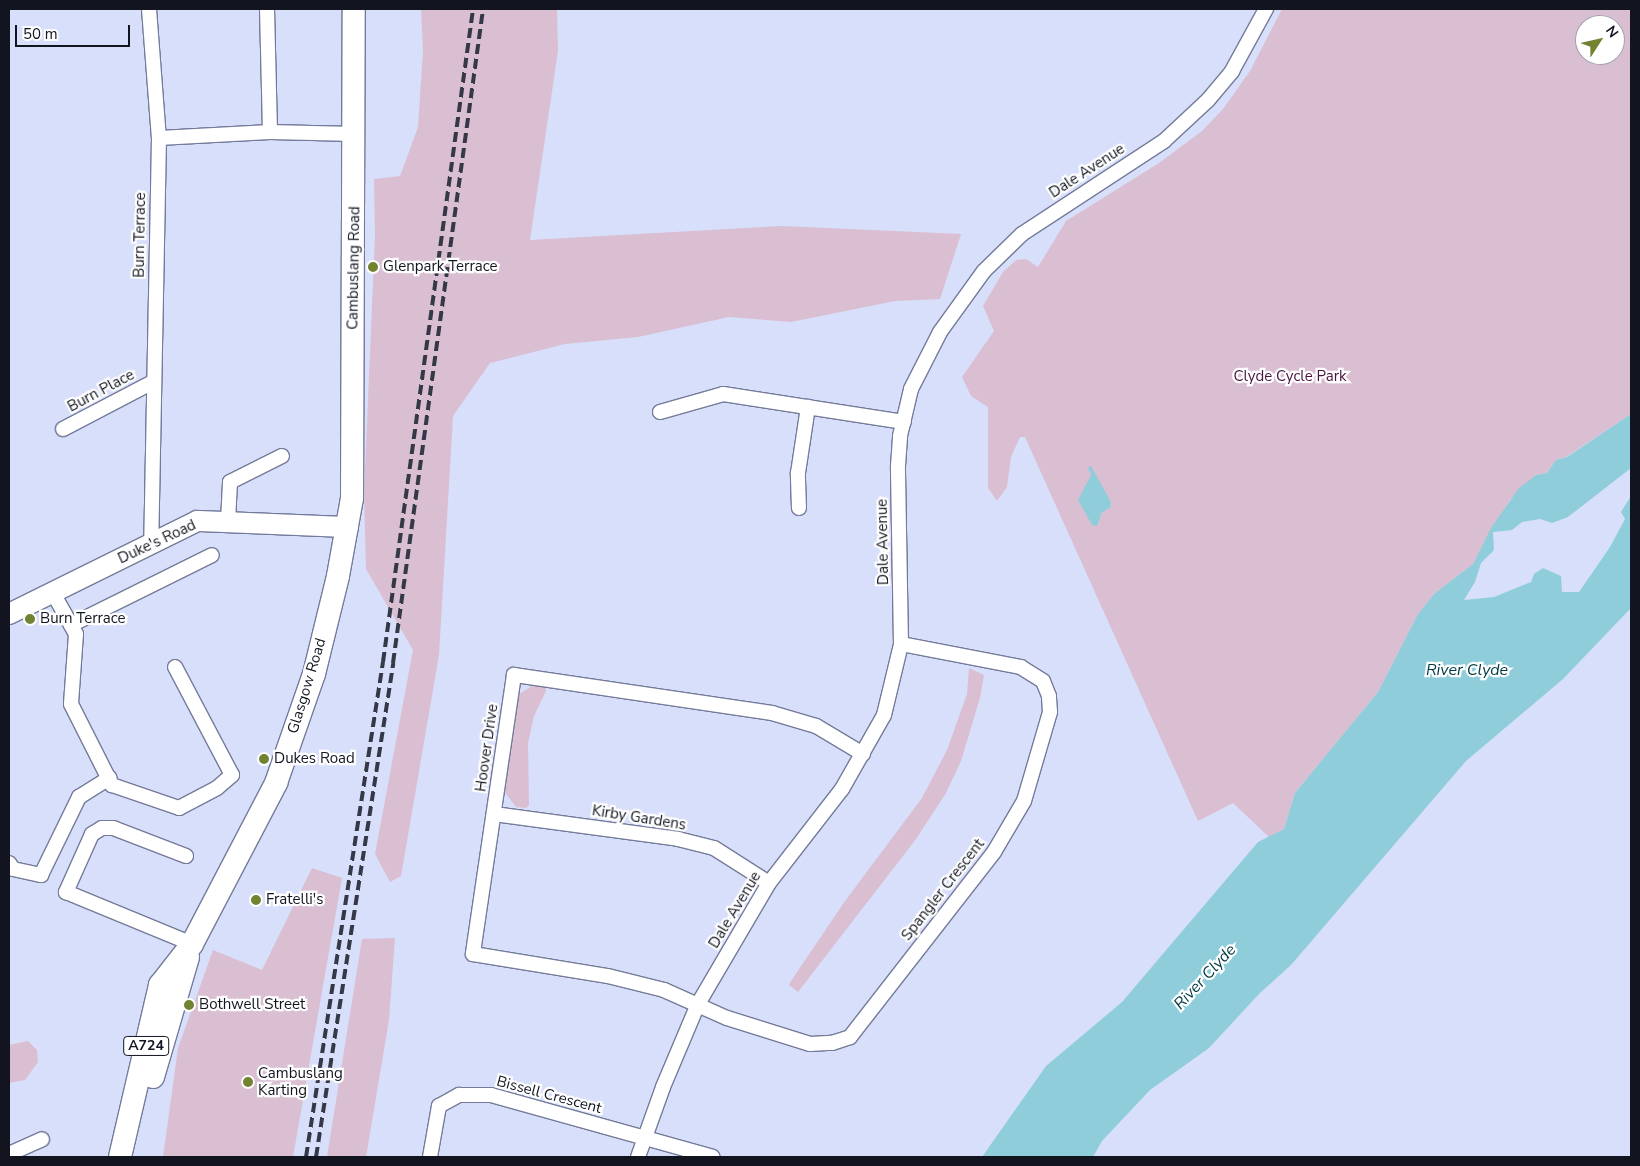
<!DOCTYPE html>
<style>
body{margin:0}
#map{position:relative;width:1640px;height:1166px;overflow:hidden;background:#d8dffa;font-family:"Nunito Sans",sans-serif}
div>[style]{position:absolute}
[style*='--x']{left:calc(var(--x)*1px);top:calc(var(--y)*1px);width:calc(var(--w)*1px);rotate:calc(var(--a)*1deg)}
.green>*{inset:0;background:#dabed2}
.water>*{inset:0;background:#90cddb}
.roads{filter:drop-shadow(1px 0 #747b9a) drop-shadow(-1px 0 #747b9a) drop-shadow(0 1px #747b9a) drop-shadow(0 -1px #747b9a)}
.street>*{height:14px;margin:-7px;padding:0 7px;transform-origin:7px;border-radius:7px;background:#fff}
.secondary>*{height:20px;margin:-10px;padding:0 10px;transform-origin:10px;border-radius:10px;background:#fff}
.primary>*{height:22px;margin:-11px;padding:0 11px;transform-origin:11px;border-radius:11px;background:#fff}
.rail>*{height:4px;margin-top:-2px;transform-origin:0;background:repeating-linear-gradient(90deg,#353947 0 10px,transparent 0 15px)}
.dots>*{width:14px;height:14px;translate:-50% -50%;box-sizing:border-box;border:2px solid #fff;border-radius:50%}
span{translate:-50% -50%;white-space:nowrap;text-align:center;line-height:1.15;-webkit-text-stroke:4.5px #fff;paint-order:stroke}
.shield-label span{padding:1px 4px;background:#fff;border:1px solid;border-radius:4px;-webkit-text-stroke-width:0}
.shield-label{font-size:14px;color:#121520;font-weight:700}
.street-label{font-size:15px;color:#121520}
.poi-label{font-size:15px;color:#121520}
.left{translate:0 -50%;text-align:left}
.park-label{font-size:15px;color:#47143d}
.water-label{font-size:16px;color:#003943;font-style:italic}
.frame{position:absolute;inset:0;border:10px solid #121520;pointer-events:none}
.north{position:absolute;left:1575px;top:15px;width:50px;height:50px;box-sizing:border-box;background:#fff;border:1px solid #a0a1a6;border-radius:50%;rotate:55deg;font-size:14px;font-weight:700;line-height:20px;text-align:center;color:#121520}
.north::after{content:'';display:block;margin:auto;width:18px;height:22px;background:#718231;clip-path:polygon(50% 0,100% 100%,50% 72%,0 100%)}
.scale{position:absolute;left:15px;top:25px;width:115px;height:22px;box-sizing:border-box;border:2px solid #121520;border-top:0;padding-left:6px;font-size:15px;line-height:18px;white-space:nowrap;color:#121520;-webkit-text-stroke:4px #fff;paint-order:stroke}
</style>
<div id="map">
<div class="green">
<div style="clip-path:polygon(421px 9px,557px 9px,558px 51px,530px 240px,782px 226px,961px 234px,940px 299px,895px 301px,791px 322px,729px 317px,638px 337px,565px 344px,490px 363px,453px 416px,439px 655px,401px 876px,390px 882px,375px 854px,413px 650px,366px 569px,364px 494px,375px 235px,374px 179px,400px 176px,418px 127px,423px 50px)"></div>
<div style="clip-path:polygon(evenodd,1282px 9px,1631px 9px,1631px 414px,1566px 457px,1556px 460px,1547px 473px,1536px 475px,1510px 500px,1473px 564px,1434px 594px,1418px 614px,1378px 692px,1295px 793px,1284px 829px,1269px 837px,1233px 803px,1198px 821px,1025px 437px,1020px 437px,1011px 457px,1007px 487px,997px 501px,988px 488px,988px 407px,971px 396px,962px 377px,994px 331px,983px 306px,1003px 272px,1016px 260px,1026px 259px,1038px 267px,1066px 221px,1159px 163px,1202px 131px,1223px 109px,1250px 71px,1282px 9px,1585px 25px,1615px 25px,1615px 55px,1585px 55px,1585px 25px)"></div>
<div style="clip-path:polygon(969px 668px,984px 675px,980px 698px,961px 761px,946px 793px,916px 839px,798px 992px,789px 985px,791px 981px,845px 901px,922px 798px,947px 750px,967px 694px)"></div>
<div style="clip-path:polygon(535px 684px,545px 686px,546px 691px,534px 716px,528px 743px,529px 805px,526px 808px,516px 807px,504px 791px,518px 695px)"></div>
<div style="clip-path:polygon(312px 868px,342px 878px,293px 1157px,163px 1157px,178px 1048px,213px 950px,262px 970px)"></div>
<div style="clip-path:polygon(395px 938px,389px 1020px,366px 1157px,327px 1157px,362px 939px)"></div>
<div style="clip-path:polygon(28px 1041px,37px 1050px,38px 1062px,25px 1080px,9px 1083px,9px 1045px)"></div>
</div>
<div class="water">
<div style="clip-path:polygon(1631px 414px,1631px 468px,1568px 517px,1552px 523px,1540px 519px,1522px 522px,1512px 530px,1493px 532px,1494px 550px,1481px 563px,1475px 582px,1464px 600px,1494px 597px,1531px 582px,1534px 574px,1543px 568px,1561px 576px,1562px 592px,1579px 592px,1610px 547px,1625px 519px,1621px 512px,1631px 496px,1631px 608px,1563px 679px,1466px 761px,1291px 965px,1260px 993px,1209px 1048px,1150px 1090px,1102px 1141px,1093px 1157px,982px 1157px,1046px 1066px,1122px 1002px,1258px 842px,1284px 829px,1295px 793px,1378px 692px,1418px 614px,1434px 594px,1473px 564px,1491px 528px,1519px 488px,1536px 475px,1547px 473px,1556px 460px,1567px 457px)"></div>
<div style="clip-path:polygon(1091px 466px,1111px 502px,1110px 508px,1102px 512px,1097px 526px,1092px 525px,1078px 500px,1091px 475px,1088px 468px)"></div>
</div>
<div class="roads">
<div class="street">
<div style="--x:149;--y:9;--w:129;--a:85.6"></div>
<div style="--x:159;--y:138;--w:405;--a:91.1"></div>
<div style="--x:267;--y:9;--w:123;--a:88.6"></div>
<div style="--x:159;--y:138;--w:111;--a:-3.1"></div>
<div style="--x:270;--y:132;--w:85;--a:1.3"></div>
<div style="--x:660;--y:412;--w:66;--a:-15.9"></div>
<div style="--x:723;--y:394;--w:183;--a:8.8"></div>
<div style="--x:63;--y:429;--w:102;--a:-27.6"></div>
<div style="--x:799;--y:508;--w:35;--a:-92"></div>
<div style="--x:798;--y:473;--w:67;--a:-81.4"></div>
<div style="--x:228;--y:521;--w:39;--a:-87"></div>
<div style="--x:230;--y:482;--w:58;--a:-26.6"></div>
<div style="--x:53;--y:593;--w:47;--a:60.7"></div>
<div style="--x:76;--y:634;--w:70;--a:94.1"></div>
<div style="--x:71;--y:704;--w:91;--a:63.2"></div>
<div style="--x:112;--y:785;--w:71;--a:18.9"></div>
<div style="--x:179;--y:808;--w:43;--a:-27.8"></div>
<div style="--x:217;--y:788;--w:20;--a:-41"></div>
<div style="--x:232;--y:775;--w:122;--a:-117.8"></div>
<div style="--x:71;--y:625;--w:157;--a:-26.4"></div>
<div style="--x:863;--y:754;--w:55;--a:-149.2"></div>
<div style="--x:816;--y:726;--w:46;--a:-163.5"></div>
<div style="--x:772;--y:713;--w:261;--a:-171.6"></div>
<div style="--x:514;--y:675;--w:282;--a:98.4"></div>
<div style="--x:473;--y:954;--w:137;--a:9.3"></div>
<div style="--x:608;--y:976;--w:58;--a:14"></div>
<div style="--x:664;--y:990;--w:69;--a:24"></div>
<div style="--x:727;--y:1018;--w:87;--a:17.4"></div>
<div style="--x:810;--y:1044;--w:22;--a:-3"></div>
<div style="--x:832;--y:1043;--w:19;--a:-18"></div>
<div style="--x:850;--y:1037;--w:234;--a:-52.1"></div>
<div style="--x:994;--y:852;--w:59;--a:-59.5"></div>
<div style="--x:1024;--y:801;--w:93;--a:-73.7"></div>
<div style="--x:1050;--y:712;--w:16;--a:-94"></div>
<div style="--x:1049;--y:696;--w:16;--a:-112"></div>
<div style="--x:1043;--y:681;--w:26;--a:-148"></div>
<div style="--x:1021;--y:667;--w:122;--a:-169.1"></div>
<div style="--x:494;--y:814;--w:186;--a:7.7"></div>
<div style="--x:678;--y:839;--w:37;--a:14"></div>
<div style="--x:714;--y:848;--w:65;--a:32.5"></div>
<div style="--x:186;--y:856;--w:78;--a:-159"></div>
<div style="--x:113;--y:828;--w:11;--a:180"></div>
<div style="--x:102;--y:828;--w:12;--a:149"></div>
<div style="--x:92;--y:834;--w:64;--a:114.1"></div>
<div style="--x:66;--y:892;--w:136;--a:22.4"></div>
<div style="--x:9;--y:863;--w:7;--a:56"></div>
<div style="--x:13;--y:869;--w:29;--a:12"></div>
<div style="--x:41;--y:875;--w:87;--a:-64"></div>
<div style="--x:79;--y:797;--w:36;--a:-32"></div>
<div style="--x:9;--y:1154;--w:36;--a:-24"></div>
<div style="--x:430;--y:1157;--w:52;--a:-80"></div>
<div style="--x:439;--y:1106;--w:23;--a:-29"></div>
<div style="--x:459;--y:1095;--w:32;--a:0"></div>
<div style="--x:491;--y:1095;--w:230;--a:15.6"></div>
<div style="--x:638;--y:1157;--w:74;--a:-70.3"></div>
<div style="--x:663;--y:1087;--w:90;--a:-67.1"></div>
<div style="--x:698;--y:1004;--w:140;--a:-59.6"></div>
<div style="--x:769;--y:883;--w:119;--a:-52.2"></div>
<div style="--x:842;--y:789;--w:85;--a:-60.4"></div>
<div style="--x:884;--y:715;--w:73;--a:-76.5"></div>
<div style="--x:901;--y:644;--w:178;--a:-91"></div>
<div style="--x:898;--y:466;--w:30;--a:-86"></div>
<div style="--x:900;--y:436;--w:48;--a:-76.8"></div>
<div style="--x:911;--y:389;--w:64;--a:-63"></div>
<div style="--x:940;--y:332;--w:75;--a:-54.2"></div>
<div style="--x:984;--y:271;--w:53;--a:-44.2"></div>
<div style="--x:1022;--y:234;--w:170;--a:-33.2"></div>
<div style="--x:1164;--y:141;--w:60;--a:-43"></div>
<div style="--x:1208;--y:100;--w:38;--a:-50"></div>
<div style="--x:1232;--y:71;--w:71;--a:-61.3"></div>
</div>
<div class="secondary">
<div style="--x:9;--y:614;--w:210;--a:-26.3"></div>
<div style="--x:197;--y:521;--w:151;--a:2.3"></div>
</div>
<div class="primary">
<div style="--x:153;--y:1077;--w:125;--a:-73.7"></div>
<div style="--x:120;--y:1157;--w:177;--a:-76.9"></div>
<div style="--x:160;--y:985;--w:52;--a:-52"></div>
<div style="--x:192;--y:944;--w:182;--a:-62.4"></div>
<div style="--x:276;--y:783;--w:115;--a:-70.8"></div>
<div style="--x:314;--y:674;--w:101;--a:-76.2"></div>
<div style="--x:338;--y:576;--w:79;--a:-79.8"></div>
<div style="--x:352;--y:498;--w:489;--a:-89.8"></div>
</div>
</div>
<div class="rail">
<div style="--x:306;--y:1157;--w:501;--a:-81.16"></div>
<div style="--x:383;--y:662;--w:659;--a:-82.15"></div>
<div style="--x:316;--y:1157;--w:500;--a:-81.1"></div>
<div style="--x:393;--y:663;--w:660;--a:-82.16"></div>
</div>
<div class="dots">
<div style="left:373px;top:267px;background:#718231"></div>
<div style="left:30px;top:619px;background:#718231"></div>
<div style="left:264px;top:759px;background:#718231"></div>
<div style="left:256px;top:900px;background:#718231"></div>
<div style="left:189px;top:1005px;background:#718231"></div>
<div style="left:248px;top:1082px;background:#718231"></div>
</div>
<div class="shield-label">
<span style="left:146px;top:1046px">A724</span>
</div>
<div class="street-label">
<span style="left:1087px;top:171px;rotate:-33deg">Dale Avenue</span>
<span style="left:140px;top:235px;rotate:-89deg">Burn Terrace</span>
<span style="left:354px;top:268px;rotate:-89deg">Cambuslang Road</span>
<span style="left:101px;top:391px;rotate:-28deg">Burn Place</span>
<span style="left:157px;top:542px;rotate:-25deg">Duke's Road</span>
<span style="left:883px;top:542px;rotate:-91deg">Dale Avenue</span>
<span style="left:307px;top:686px;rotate:-73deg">Glasgow Road</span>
<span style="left:487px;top:748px;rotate:-82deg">Hoover Drive</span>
<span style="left:639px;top:818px;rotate:9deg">Kirby Gardens</span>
<span style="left:943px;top:890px;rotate:-52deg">Spangler Crescent</span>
<span style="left:735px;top:910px;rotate:-59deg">Dale Avenue</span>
<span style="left:549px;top:1095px;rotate:15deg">Bissell Crescent</span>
</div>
<div class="poi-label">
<span class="left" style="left:383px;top:267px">Glenpark Terrace</span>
<span class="left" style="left:40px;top:619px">Burn Terrace</span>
<span class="left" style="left:274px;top:759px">Dukes Road</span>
<span class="left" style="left:266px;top:900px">Fratelli's</span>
<span class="left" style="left:199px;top:1005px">Bothwell Street</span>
<span class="left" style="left:258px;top:1082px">Cambuslang<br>Karting</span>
</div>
<div class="park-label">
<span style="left:1290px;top:377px">Clyde Cycle Park</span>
</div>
<div class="water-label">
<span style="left:1467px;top:670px">River Clyde</span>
<span style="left:1205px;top:977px;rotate:-47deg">River Clyde</span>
</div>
<div class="frame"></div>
<div class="north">N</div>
<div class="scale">50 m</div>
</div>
